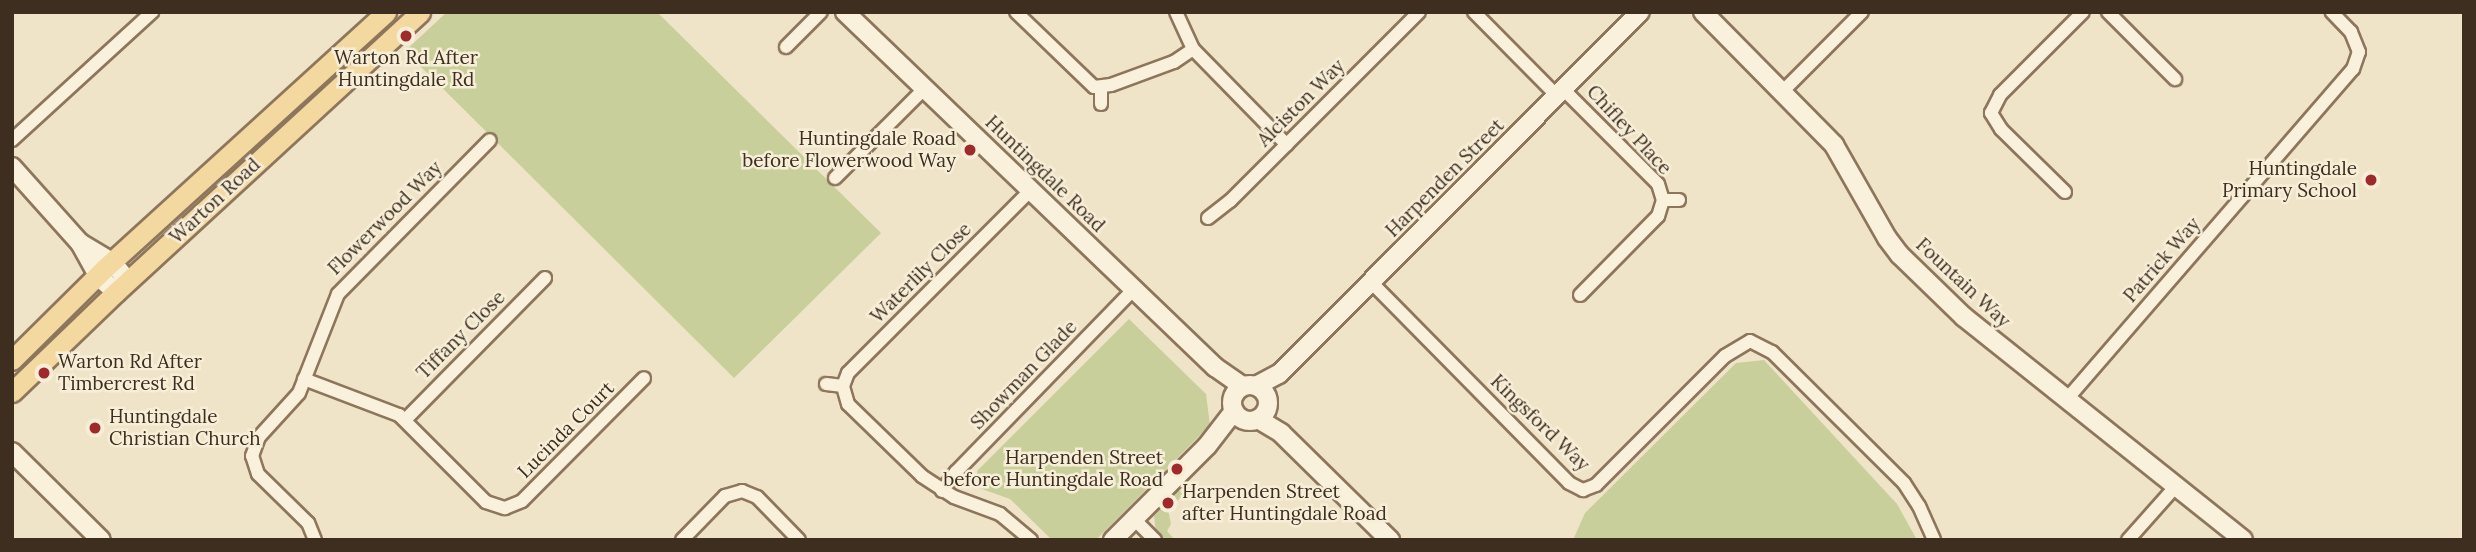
<!DOCTYPE html>
<style>
body{margin:0}
#map{position:relative;width:2476px;height:552px;overflow:hidden;background:#f0e4c8;font-family:Lora,serif}
div>[style]{position:absolute}
[style*='--x']{left:calc(var(--x)*1px);top:calc(var(--y)*1px);width:calc(var(--w)*1px);rotate:calc(var(--a)*1deg)}
.green>*{inset:0;background:#c9cf9b}
.roads{filter:drop-shadow(2px 0 #8d765c) drop-shadow(-2px 0 #8d765c) drop-shadow(0 2px #8d765c) drop-shadow(0 -2px #8d765c)}
.street>*{height:12px;margin:-6px;padding:0 6px;transform-origin:6px;border-radius:6px;background:#faf1dc}
.secondary>*{height:18px;margin:-9px;padding:0 9px;transform-origin:9px;border-radius:9px;background:#faf1dc}
.secondary>.ring{margin:-9px;padding:0;box-sizing:content-box;background:none;border:18px solid #faf1dc;border-radius:50%}
.primary>*{height:19px;margin:-9.5px;padding:0 9.5px;transform-origin:9.5px;border-radius:9.5px;background:#f3d9a0}
.dots>*{width:19px;height:19px;translate:-50% -50%;box-sizing:border-box;border:4px solid #f7eed8;border-radius:50%}
span{translate:-50% -50%;white-space:nowrap;text-align:center;line-height:1.15;-webkit-text-stroke:5px #f7eed8;paint-order:stroke}
.poi-label{font-size:19px;color:#3d2e20}
.right{translate:-100% -50%;text-align:right}
.left{translate:0 -50%;text-align:left}
.street-label{font-size:19px;color:#3d2e20}
.frame{position:absolute;inset:0;border:14px solid #3d2e20;pointer-events:none}
</style>
<div id="map">
<div class="green">
<div style="clip-path:polygon(447px 12px,657px 12px,881px 233px,734px 378px,405px 51px)"></div>
<div style="clip-path:polygon(1129px 319px,1206px 394px,1210px 425px,1096px 540px,1052px 540px,1010px 499px,979px 488px,977px 471px)"></div>
<div style="clip-path:polygon(1764px 360px,1897px 504px,1916px 538px,1573px 540px,1585px 513px,1736px 363px)"></div>
<div style="clip-path:polygon(1179px 490px,1183px 495px,1168px 510px,1171px 524px,1167px 531px,1174px 539px,1163px 540px,1156px 533px,1154px 516px)"></div>
</div>
<div class="roads">
<div class="street">
<div style="--x:1016;--y:12;--w:108;--a:43.9"></div>
<div style="--x:1094;--y:87;--w:17;--a:-7"></div>
<div style="--x:1111;--y:85;--w:67;--a:-20.1"></div>
<div style="--x:1174;--y:62;--w:23;--a:-34"></div>
<div style="--x:1176;--y:12;--w:41;--a:65.3"></div>
<div style="--x:1193;--y:49;--w:134;--a:45.6"></div>
<div style="--x:1474;--y:12;--w:118;--a:45.3"></div>
<div style="--x:2108;--y:12;--w:95;--a:45"></div>
<div style="--x:786;--y:47;--w:49;--a:-45"></div>
<div style="--x:1101;--y:88;--w:16;--a:90"></div>
<div style="--x:1563;--y:89;--w:134;--a:45"></div>
<div style="--x:1658;--y:184;--w:17;--a:73"></div>
<div style="--x:1663;--y:200;--w:17;--a:107"></div>
<div style="--x:1658;--y:216;--w:111;--a:134.6"></div>
<div style="--x:1782;--y:92;--w:113;--a:-45"></div>
<div style="--x:12;--y:140;--w:190;--a:-42.4"></div>
<div style="--x:835;--y:178;--w:127;--a:-45"></div>
<div style="--x:2065;--y:192;--w:90;--a:-135.5"></div>
<div style="--x:2001;--y:129;--w:19;--a:-122"></div>
<div style="--x:1991;--y:113;--w:20;--a:-63"></div>
<div style="--x:2000;--y:95;--w:117;--a:-45"></div>
<div style="--x:1663;--y:200;--w:16;--a:0"></div>
<div style="--x:1208;--y:218;--w:28;--a:-38"></div>
<div style="--x:1230;--y:201;--w:267;--a:-45"></div>
<div style="--x:1371;--y:282;--w:282;--a:45.4"></div>
<div style="--x:1569;--y:483;--w:16;--a:27"></div>
<div style="--x:1583;--y:490;--w:14;--a:-21"></div>
<div style="--x:1596;--y:485;--w:182;--a:-45"></div>
<div style="--x:1725;--y:356;--w:29;--a:-31"></div>
<div style="--x:1750;--y:341;--w:25;--a:27"></div>
<div style="--x:1772;--y:352;--w:186;--a:44.8"></div>
<div style="--x:1904;--y:483;--w:27;--a:57"></div>
<div style="--x:1919;--y:506;--w:37;--a:66"></div>
<div style="--x:304;--y:379;--w:102;--a:20.8"></div>
<div style="--x:399;--y:415;--w:123;--a:45"></div>
<div style="--x:486;--y:502;--w:20;--a:18"></div>
<div style="--x:505;--y:508;--w:18;--a:-22"></div>
<div style="--x:522;--y:501;--w:173;--a:-45.2"></div>
<div style="--x:826;--y:384;--w:17;--a:7"></div>
<div style="--x:2067;--y:399;--w:437;--a:-49.1"></div>
<div style="--x:2353;--y:69;--w:18;--a:-71"></div>
<div style="--x:2359;--y:52;--w:22;--a:-112"></div>
<div style="--x:2351;--y:32;--w:28;--a:-134"></div>
<div style="--x:406;--y:419;--w:198;--a:-45.4"></div>
<div style="--x:942;--y:491;--w:24;--a:-54"></div>
<div style="--x:956;--y:472;--w:257;--a:-45.8"></div>
<div style="--x:1134;--y:519;--w:30;--a:45"></div>
<div style="--x:315;--y:540;--w:18;--a:-112"></div>
<div style="--x:308;--y:523;--w:70;--a:-135.6"></div>
<div style="--x:258;--y:474;--w:19;--a:-108"></div>
<div style="--x:252;--y:456;--w:20;--a:-70"></div>
<div style="--x:259;--y:437;--w:59;--a:-47.7"></div>
<div style="--x:299;--y:393;--w:106;--a:-68.5"></div>
<div style="--x:338;--y:294;--w:216;--a:-45.4"></div>
<div style="--x:682;--y:540;--w:62;--a:-45.7"></div>
<div style="--x:725;--y:496;--w:18;--a:-16"></div>
<div style="--x:742;--y:491;--w:16;--a:22"></div>
<div style="--x:757;--y:497;--w:60;--a:45.7"></div>
<div style="--x:1031;--y:540;--w:40;--a:-140"></div>
<div style="--x:1000;--y:514;--w:49;--a:-159.7"></div>
<div style="--x:954;--y:497;--w:38;--a:-147"></div>
<div style="--x:922;--y:476;--w:103;--a:-135.8"></div>
<div style="--x:848;--y:404;--w:19;--a:-106"></div>
<div style="--x:843;--y:386;--w:14;--a:-69"></div>
<div style="--x:848;--y:373;--w:259;--a:-45"></div>
<div style="--x:2128;--y:540;--w:72;--a:-48.4"></div>
</div>
<div class="secondary">
<div style="--x:845;--y:12;--w:513;--a:43.81"></div>
<div style="--x:1215;--y:367;--w:33;--a:35"></div>
<div style="--x:1703;--y:12;--w:187;--a:45.4"></div>
<div style="--x:1834;--y:145;--w:107;--a:60.3"></div>
<div style="--x:1887;--y:238;--w:21;--a:53"></div>
<div style="--x:1900;--y:255;--w:89;--a:44.1"></div>
<div style="--x:1964;--y:317;--w:357;--a:38.6"></div>
<div style="--x:12;--y:167;--w:102;--a:48.2"></div>
<div style="--x:80;--y:243;--w:38;--a:61"></div>
<div style="--x:98;--y:276;--w:24;--a:42"></div>
<div style="--x:80;--y:243;--w:37;--a:31"></div>
<div style="--x:112;--y:262;--w:25;--a:50"></div>
<div class="ring" style="left:1232px;top:385px;width:18px;height:18px"></div>
<div style="--x:1256;--y:386;--w:26;--a:-28"></div>
<div style="--x:1279;--y:374;--w:511;--a:-45.08"></div>
<div style="--x:1258;--y:419;--w:27;--a:31"></div>
<div style="--x:1281;--y:433;--w:153;--a:44.5"></div>
<div style="--x:12;--y:452;--w:125;--a:44.7"></div>
<div style="--x:1113;--y:540;--w:133;--a:-45"></div>
<div style="--x:1207;--y:446;--w:44;--a:-52.4"></div>
</div>
<div class="primary">
<div style="--x:12;--y:360;--w:131;--a:-44.7"></div>
<div style="--x:105;--y:268;--w:380;--a:-42.3"></div>
<div style="--x:12;--y:392;--w:144;--a:-43.9"></div>
<div style="--x:116;--y:292;--w:413;--a:-42.6"></div>
</div>
</div>
<div class="dots">
<div style="left:406px;top:36px;background:#9e2a2b"></div>
<div style="left:970px;top:150px;background:#9e2a2b"></div>
<div style="left:2371px;top:180px;background:#9e2a2b"></div>
<div style="left:44px;top:373px;background:#9e2a2b"></div>
<div style="left:95px;top:428px;background:#9e2a2b"></div>
<div style="left:1177px;top:469px;background:#9e2a2b"></div>
<div style="left:1168px;top:503px;background:#9e2a2b"></div>
</div>
<div class="poi-label">
<span style="left:406px;top:69px">Warton Rd After<br>Huntingdale Rd</span>
<span class="right" style="left:956px;top:150px">Huntingdale Road<br>before Flowerwood Way</span>
<span class="right" style="left:2357px;top:180px">Huntingdale<br>Primary School</span>
<span class="left" style="left:58px;top:373px">Warton Rd After<br>Timbercrest Rd</span>
<span class="left" style="left:109px;top:428px">Huntingdale<br>Christian Church</span>
<span class="right" style="left:1163px;top:469px">Harpenden Street<br>before Huntingdale Road</span>
<span class="left" style="left:1182px;top:503px">Harpenden Street<br>after Huntingdale Road</span>
</div>
<div class="street-label">
<span style="left:1301px;top:103px;rotate:-45deg">Alciston Way</span>
<span style="left:1629px;top:130px;rotate:47deg">Chifley Place</span>
<span style="left:1045px;top:174px;rotate:44deg">Huntingdale Road</span>
<span style="left:1445px;top:178px;rotate:-45deg">Harpenden Street</span>
<span style="left:215px;top:201px;rotate:-43deg">Warton Road</span>
<span style="left:385px;top:218px;rotate:-45deg">Flowerwood Way</span>
<span style="left:2162px;top:260px;rotate:-49deg">Patrick Way</span>
<span style="left:921px;top:273px;rotate:-45deg">Waterlily Close</span>
<span style="left:1963px;top:283px;rotate:43deg">Fountain Way</span>
<span style="left:461px;top:335px;rotate:-45deg">Tiffany Close</span>
<span style="left:1024px;top:375px;rotate:-46deg">Showman Glade</span>
<span style="left:1540px;top:423px;rotate:44deg">Kingsford Way</span>
<span style="left:566px;top:430px;rotate:-45deg">Lucinda Court</span>
</div>
<div class="frame"></div>
</div>
